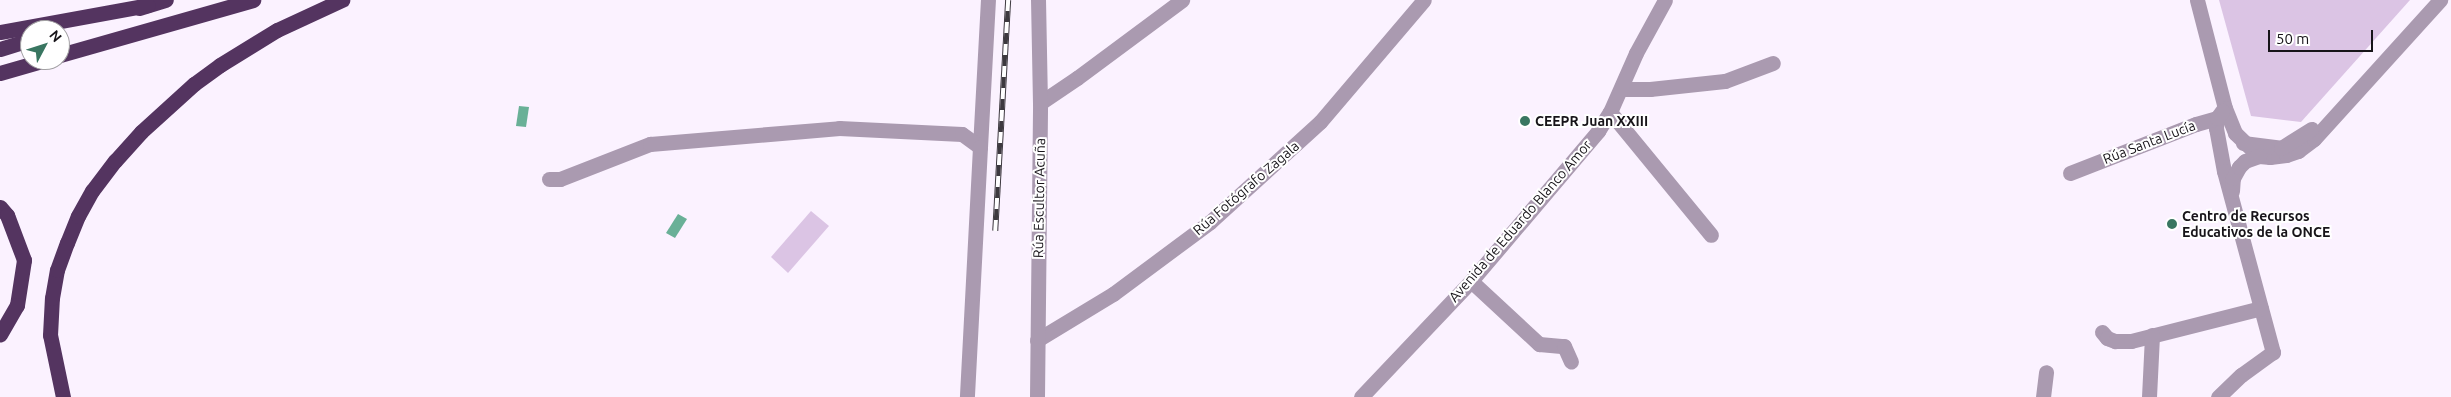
<!DOCTYPE html>
<meta charset="utf-8">
<style>
body{margin:0}
#map{position:relative;width:2451px;height:397px;overflow:hidden;background:#fbf2ff;font-family:Ubuntu,sans-serif}
div>[style]{position:absolute}
[style*='--x']{left:calc(var(--x)*1px);top:calc(var(--y)*1px);width:calc(var(--w)*1px);rotate:calc(var(--a)*1deg)}
.green>*{inset:0;background:#dbc4e4}
.water>*{inset:0;background:#69b097}
.minor>*{height:15px;margin:-7.5px;padding:0 7.5px;transform-origin:7.5px;border-radius:7.5px;background:#aa9ab0}
.highway>*{height:15px;margin:-7.5px;padding:0 7.5px;transform-origin:7.5px;border-radius:7.5px;background:#543460}
.rail>*{height:5.5px;margin-top:-2.75px;transform-origin:0;background:repeating-linear-gradient(90deg,#fff 0 11px,#3d393f 0 22px);box-sizing:border-box;border-block:1px solid #3d393f}
.dots>*{width:14px;height:14px;translate:-50% -50%;box-sizing:border-box;border:2px solid #fff;border-radius:50%}
span{translate:-50% -50%;white-space:nowrap;text-align:center;line-height:1.15;-webkit-text-stroke:4px #fff;paint-order:stroke}
.poi-label{font-size:14px;color:#171419;font-weight:700}
.left{translate:0 -50%;text-align:left}
.street-label{font-size:14px;color:#171419}
.north{position:absolute;left:20px;top:20px;width:50px;height:50px;box-sizing:border-box;background:#fff;border:1px solid #a2a1a3;border-radius:50%;rotate:50deg;font-size:14px;font-weight:700;line-height:20px;text-align:center;color:#171419}
.north::after{content:'';display:block;margin:auto;width:18px;height:22px;background:#397661;clip-path:polygon(50% 0,100% 100%,50% 72%,0 100%)}
.scale{position:absolute;left:2268px;top:30px;width:105px;height:22px;box-sizing:border-box;border:2px solid #171419;border-top:0;padding-left:6px;font-size:15px;line-height:18px;white-space:nowrap;color:#171419;-webkit-text-stroke:4px #fff;paint-order:stroke}
</style>
<div id="map">
<div class="green">
<div style="clip-path:polygon(2219px 0,2410px 0,2301px 122px,2251px 116px)"></div>
<div style="clip-path:polygon(811px 211px,829px 226px,788px 273px,771px 257px)"></div>
</div>
<div class="water">
<div style="clip-path:polygon(519px 106px,529px 107px,526px 127px,516px 126px)"></div>
<div style="clip-path:polygon(678px 214px,687px 219px,675px 238px,666px 233px)"></div>
</div>
<div class="minor">
<div style="--x:2197;--y:0;--w:112;--a:75.5"></div>
<div style="--x:2225;--y:108;--w:27;--a:68"></div>
<div style="--x:2235;--y:133;--w:33;--a:44"></div>
<div style="--x:2259;--y:156;--w:11;--a:5"></div>
<div style="--x:2270;--y:157;--w:16;--a:-7"></div>
<div style="--x:2286;--y:155;--w:13;--a:-18"></div>
<div style="--x:2298;--y:151;--w:20;--a:-37"></div>
<div style="--x:2314;--y:139;--w:188;--a:-47.8"></div>
<div style="--x:1622;--y:89;--w:28;--a:0"></div>
<div style="--x:1650;--y:89;--w:75;--a:-6.1"></div>
<div style="--x:1725;--y:81;--w:51;--a:-20.6"></div>
<div style="--x:1040;--y:103;--w:45;--a:-34"></div>
<div style="--x:1077;--y:78;--w:131;--a:-36.6"></div>
<div style="--x:1610;--y:112;--w:159;--a:50.6"></div>
<div style="--x:2217;--y:118;--w:10;--a:96"></div>
<div style="--x:2216;--y:128;--w:44;--a:79.5"></div>
<div style="--x:2224;--y:171;--w:188;--a:74.9"></div>
<div style="--x:2273;--y:352;--w:39;--a:144"></div>
<div style="--x:2241;--y:375;--w:32;--a:136"></div>
<div style="--x:2243;--y:143;--w:38;--a:7"></div>
<div style="--x:2281;--y:148;--w:36;--a:-32"></div>
<div style="--x:980;--y:147;--w:147;--a:-86.9"></div>
<div style="--x:2070;--y:173;--w:135;--a:-21.3"></div>
<div style="--x:2196;--y:124;--w:22;--a:-16"></div>
<div style="--x:2217;--y:118;--w:9;--a:-54"></div>
<div style="--x:549;--y:179;--w:11;--a:0"></div>
<div style="--x:560;--y:179;--w:97;--a:-21.3"></div>
<div style="--x:650;--y:144;--w:190;--a:-4.8"></div>
<div style="--x:839;--y:128;--w:123;--a:2.8"></div>
<div style="--x:962;--y:134;--w:22;--a:36"></div>
<div style="--x:980;--y:147;--w:250;--a:93"></div>
<div style="--x:2232;--y:191;--w:13;--a:-86"></div>
<div style="--x:2233;--y:178;--w:13;--a:-61"></div>
<div style="--x:2239;--y:167;--w:8;--a:-45"></div>
<div style="--x:2245;--y:161;--w:15;--a:-20"></div>
<div style="--x:1471;--y:281;--w:93;--a:42.8"></div>
<div style="--x:1539;--y:344;--w:25;--a:5"></div>
<div style="--x:1564;--y:346;--w:17;--a:66"></div>
<div style="--x:2102;--y:332;--w:8;--a:50"></div>
<div style="--x:2107;--y:338;--w:9;--a:21"></div>
<div style="--x:2115;--y:341;--w:16;--a:0"></div>
<div style="--x:2131;--y:341;--w:134;--a:-14.2"></div>
<div style="--x:1037;--y:340;--w:89;--a:-31.2"></div>
<div style="--x:1113;--y:294;--w:121;--a:-36.6"></div>
<div style="--x:1210;--y:222;--w:149;--a:-42.3"></div>
<div style="--x:1320;--y:122;--w:160;--a:-49.6"></div>
<div style="--x:1037;--y:397;--w:294;--a:-89.4"></div>
<div style="--x:1040;--y:103;--w:103;--a:-91.1"></div>
<div style="--x:1361;--y:397;--w:160;--a:-46.5"></div>
<div style="--x:1471;--y:281;--w:197;--a:-49.7"></div>
<div style="--x:1598;--y:131;--w:22;--a:-58"></div>
<div style="--x:1610;--y:112;--w:64;--a:-66.2"></div>
<div style="--x:1636;--y:53;--w:60;--a:-61.3"></div>
<div style="--x:2043;--y:397;--w:25;--a:-83"></div>
<div style="--x:2149;--y:397;--w:62;--a:-87.2"></div>
</div>
<div class="highway">
<div style="--x:139;--y:8;--w:28;--a:-17"></div>
<div style="--x:0;--y:32;--w:150;--a:-10.3"></div>
<div style="--x:0;--y:49;--w:31;--a:-17"></div>
<div style="--x:60;--y:55;--w:201;--a:-15.9"></div>
<div style="--x:0;--y:73;--w:47;--a:-16.1"></div>
<div style="--x:0;--y:207;--w:11;--a:49"></div>
<div style="--x:7;--y:215;--w:48;--a:69.3"></div>
<div style="--x:24;--y:260;--w:46;--a:98.8"></div>
<div style="--x:17;--y:305;--w:34;--a:120"></div>
<div style="--x:63;--y:397;--w:63;--a:-101.8"></div>
<div style="--x:50;--y:335;--w:37;--a:-87"></div>
<div style="--x:52;--y:298;--w:28;--a:-80"></div>
<div style="--x:57;--y:270;--w:29;--a:-70"></div>
<div style="--x:67;--y:243;--w:29;--a:-68"></div>
<div style="--x:78;--y:216;--w:29;--a:-61"></div>
<div style="--x:92;--y:191;--w:38;--a:-53"></div>
<div style="--x:115;--y:161;--w:39;--a:-48"></div>
<div style="--x:141;--y:132;--w:72;--a:-42.2"></div>
<div style="--x:194;--y:84;--w:32;--a:-36"></div>
<div style="--x:220;--y:65;--w:67;--a:-31.6"></div>
<div style="--x:277;--y:30;--w:72;--a:-24.8"></div>
</div>
<div class="rail">
<div style="--x:995;--y:231;--w:231;--a:-86.8"></div>
</div>
<div class="dots">
<div style="left:1525px;top:121px;background:#397661"></div>
<div style="left:2172px;top:224px;background:#397661"></div>
</div>
<div class="poi-label">
<span class="left" style="left:1535px;top:121px">CEEPR Juan XXIII</span>
<span class="left" style="left:2182px;top:224px">Centro de Recursos<br>Educativos de la ONCE</span>
</div>
<div class="street-label">
<span style="left:2149px;top:142px;rotate:-21deg">Rúa Santa Lucía</span>
<span style="left:1246px;top:188px;rotate:-41deg">Rúa Fotógrafo Zagala</span>
<span style="left:1039px;top:198px;rotate:-89deg">Rúa Escultor Acuña</span>
<span style="left:1520px;top:221px;rotate:-49deg">Avenida de Eduardo Blanco Amor</span>
</div>
<div class="north">N</div>
<div class="scale">50 m</div>
</div>
